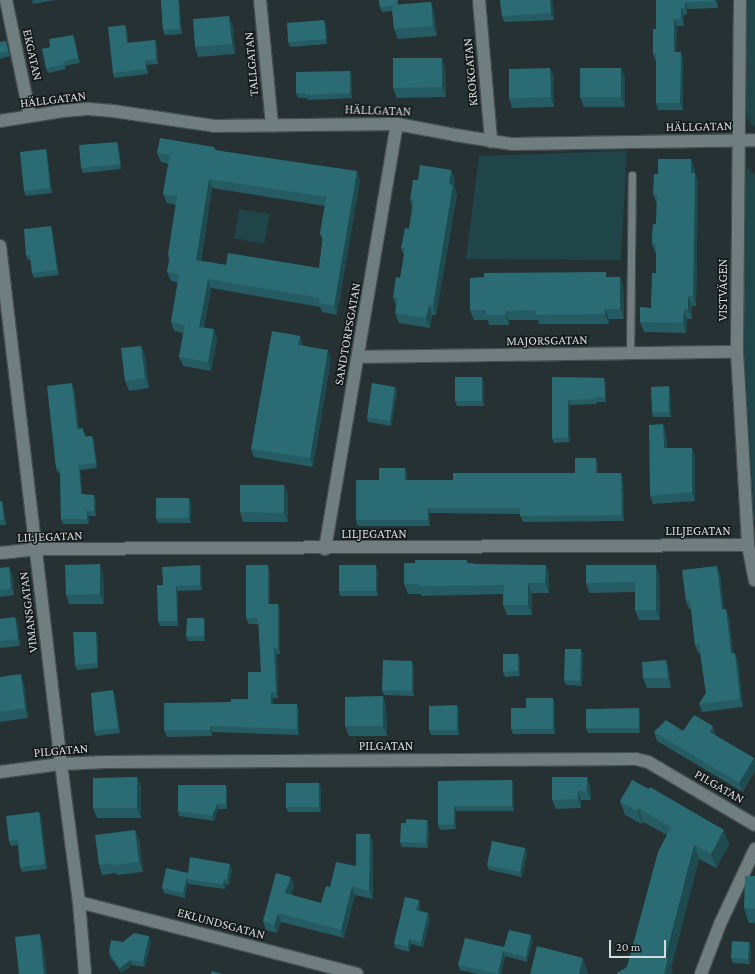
<!DOCTYPE html>
<meta charset="utf-8">
<style>
body{margin:0}
#map{position:relative;width:755px;height:974px;overflow:hidden;background:#253132;font-family:"Crimson Pro",serif}
div>[style]{position:absolute}
[style*='--x']{left:calc(var(--x)*1px);top:calc(var(--y)*1px);width:calc(var(--w)*1px);rotate:calc(var(--a)*1deg)}
.green>*{inset:0;background:#1f4549}
.roads{filter:drop-shadow(1px 0 #464f51) drop-shadow(-1px 0 #464f51) drop-shadow(0 1px #464f51) drop-shadow(0 -1px #464f51)}
.lane>*{height:7px;margin:-3.5px;padding:0 3.5px;transform-origin:3.5px;border-radius:3.5px;background:#717e7f}
.street>*{height:12px;margin:-6px;padding:0 6px;transform-origin:6px;border-radius:6px;background:#717e7f}
.wall>*{inset:0;background:#255c63}
.shaded-wall>*{inset:0;background:#1e4b50}
.building>*{inset:0;background:#2b6b73}
span{translate:-50% -50%;white-space:nowrap;text-align:center;line-height:1.15;-webkit-text-stroke:3px #121718;paint-order:stroke}
.street-label{font-size:13px;color:#d5dcdd}
.scale{position:absolute;left:609px;top:940px;width:57px;height:18px;box-sizing:border-box;border:2px solid #d5dcdd;border-top:0;padding-left:5px;font-size:12px;line-height:14px;white-space:nowrap;color:#d5dcdd;-webkit-text-stroke:3px #121718;paint-order:stroke}
</style>
<div id="map">
<div class="green">
<div style="clip-path:polygon(746px 0,755px 0,755px 126px,754px 127px,745px 116px)"></div>
<div style="clip-path:polygon(627px 151px,621px 260px,466px 259px,479px 156px)"></div>
<div style="clip-path:polygon(747px 167px,755px 176px,755px 526px,744px 344px,745px 207px)"></div>
<div style="clip-path:polygon(239px 209px,270px 214px,264px 244px,234px 238px)"></div>
</div>
<div class="roads">
<div class="lane">
<div style="--x:630;--y:354;--w:179;--a:-89.4"></div>
</div>
<div class="street">
<div style="--x:6;--y:0;--w:118;--a:78.3"></div>
<div style="--x:260;--y:0;--w:126;--a:84.5"></div>
<div style="--x:479;--y:0;--w:142;--a:85.1"></div>
<div style="--x:740;--y:0;--w:352;--a:90.5"></div>
<div style="--x:737;--y:352;--w:193;--a:86.7"></div>
<div style="--x:748;--y:545;--w:36;--a:79"></div>
<div style="--x:0;--y:121;--w:65;--a:-8.9"></div>
<div style="--x:64;--y:111;--w:25;--a:-5"></div>
<div style="--x:89;--y:109;--w:24;--a:5"></div>
<div style="--x:113;--y:111;--w:102;--a:8.4"></div>
<div style="--x:214;--y:126;--w:183;--a:-0.6"></div>
<div style="--x:397;--y:124;--w:59;--a:10.7"></div>
<div style="--x:455;--y:135;--w:58;--a:9"></div>
<div style="--x:512;--y:144;--w:243;--a:-0.9"></div>
<div style="--x:0;--y:246;--w:522;--a:83.28"></div>
<div style="--x:61;--y:764;--w:139;--a:82.6"></div>
<div style="--x:79;--y:902;--w:72;--a:85.2"></div>
<div style="--x:358;--y:357;--w:379;--a:-0.8"></div>
<div style="--x:325;--y:549;--w:431;--a:-80.4"></div>
<div style="--x:0;--y:553;--w:36;--a:-6"></div>
<div style="--x:36;--y:549;--w:712;--a:-0.32"></div>
<div style="--x:0;--y:772;--w:62;--a:-7.5"></div>
<div style="--x:61;--y:764;--w:43;--a:-2.7"></div>
<div style="--x:104;--y:762;--w:532;--a:-0.32"></div>
<div style="--x:636;--y:759;--w:12;--a:14"></div>
<div style="--x:648;--y:762;--w:14;--a:30"></div>
<div style="--x:660;--y:769;--w:110;--a:30.5"></div>
<div style="--x:79;--y:902;--w:287;--a:14.5"></div>
<div style="--x:701;--y:974;--w:53;--a:-69.2"></div>
<div style="--x:720;--y:924;--w:83;--a:-65"></div>
</div>
</div>
<div class="wall">
<div style="clip-path:polygon(32px 0,55px 0,33px 4px)"></div>
<div style="clip-path:polygon(161px 0,179px 0,182px 34px,165px 35px,163px 30px)"></div>
<div style="clip-path:polygon(379px 0,398px 0,398px 5px,431px 2px,434px 12px,437px 36px,398px 39px,394px 29px,392px 11px,382px 12px,380px 7px)"></div>
<div style="clip-path:polygon(500px 0,552px 0,554px 20px,504px 22px,502px 16px)"></div>
<div style="clip-path:polygon(656px 0,717px 0,718px 8px,687px 9px,687px 14px,684px 15px,684px 26px,677px 26px,676px 52px,683px 59px,683px 110px,658px 110px,656px 103px,656px 60px,655px 60px,653px 54px,656px 29px)"></div>
<div style="clip-path:polygon(324px 20px,326px 25px,327px 44px,290px 47px,288px 42px)"></div>
<div style="clip-path:polygon(125px 25px,127px 30px,128px 43px,155px 40px,157px 45px,158px 64px,147px 65px,148px 74px,114px 78px,113px 73px)"></div>
<div style="clip-path:polygon(233px 25px,235px 54px,198px 57px,195px 47px)"></div>
<div style="clip-path:polygon(73px 35px,75px 40px,80px 63px,65px 66px,66px 69px,48px 73px,46px 68px,50px 47px)"></div>
<div style="clip-path:polygon(0 42px,8px 46px,10px 56px,0 59px)"></div>
<div style="clip-path:polygon(445px 67px,446px 97px,397px 98px,393px 88px)"></div>
<div style="clip-path:polygon(550px 68px,554px 78px,554px 107px,512px 108px,509px 98px)"></div>
<div style="clip-path:polygon(621px 68px,625px 78px,625px 107px,584px 107px,580px 97px)"></div>
<div style="clip-path:polygon(350px 71px,352px 76px,352px 98px,308px 100px,307px 98px,298px 98px,296px 93px)"></div>
<div style="clip-path:polygon(117px 142px,119px 147px,121px 169px,83px 173px,81px 168px)"></div>
<div style="clip-path:polygon(evenodd,214px 147px,216px 150px,360px 180px,337px 315px,322px 312px,320px 307px,211px 288px,204px 328px,217px 339px,211px 371px,183px 366px,179px 357px,183px 333px,174px 331px,171px 322px,178px 283px,171px 281px,167px 272px,169px 260px,168px 255px,176px 205px,167px 203px,163px 194px,168px 164px,161px 162px,157px 153px,214px 147px,212px 188px,325px 206px,320px 234px,323px 241px,319px 268px,226px 265px,201px 261px,212px 188px)"></div>
<div style="clip-path:polygon(46px 149px,47px 154px,52px 193px,26px 196px,24px 191px)"></div>
<div style="clip-path:polygon(695px 169px,695px 173px,698px 182px,696px 306px,692px 306px,692px 319px,687px 319px,686px 333px,644px 332px,640px 322px,651px 308px,656px 273px,656px 254px,652px 244px,656px 224px,657px 204px,653px 194px,658px 174px)"></div>
<div style="clip-path:polygon(451px 170px,455px 180px,454px 186px,457px 194px,436px 315px,432px 315px,430px 328px,399px 323px,395px 313px,396px 306px,393px 297px,400px 278px,404px 256px,401px 248px,409px 229px,412px 207px,410px 199px,418px 180px)"></div>
<div style="clip-path:polygon(51px 226px,52px 231px,59px 275px,34px 278px,32px 273px,31px 260px,28px 260px,26px 255px)"></div>
<div style="clip-path:polygon(608px 277px,620px 277px,623px 286px,624px 319px,609px 319px,609px 324px,539px 324px,538px 320px,509px 320px,509px 325px,489px 325px,488px 320px,474px 320px,470px 310px)"></div>
<div style="clip-path:polygon(300px 336px,303px 345px,331px 359px,313px 467px,254px 457px,251px 449px)"></div>
<div style="clip-path:polygon(141px 346px,145px 355px,149px 388px,129px 391px,125px 381px)"></div>
<div style="clip-path:polygon(552px 377px,604px 378px,606px 383px,606px 402px,597px 402px,597px 404px,570px 405px,570px 442px,554px 443px,552px 438px)"></div>
<div style="clip-path:polygon(484px 382px,484px 406px,457px 406px,455px 401px)"></div>
<div style="clip-path:polygon(669px 386px,670px 391px,671px 417px,653px 417px,652px 412px)"></div>
<div style="clip-path:polygon(395px 387px,397px 392px,391px 426px,368px 422px,367px 417px)"></div>
<div style="clip-path:polygon(74px 388px,79px 429px,85px 433px,86px 437px,92px 436px,94px 441px,97px 468px,80px 470px,82px 494px,96px 500px,96px 516px,89px 516px,89px 524px,63px 524px,61px 519px,60px 473px,58px 473px,56px 468px)"></div>
<div style="clip-path:polygon(663px 424px,666px 433px,667px 448px,695px 456px,695px 501px,653px 504px,650px 496px)"></div>
<div style="clip-path:polygon(598px 464px,598px 473px,621px 473px,623px 478px,624px 521px,523px 522px,520px 514px,430px 513px,430px 526px,358px 526px,356px 520px,379px 480px,405px 468px,407px 474px,407px 480px,453px 480px,575px 473px)"></div>
<div style="clip-path:polygon(284px 485px,288px 495px,288px 522px,243px 522px,240px 512px)"></div>
<div style="clip-path:polygon(0 501px,2px 501px,3px 506px,6px 525px,0 525px)"></div>
<div style="clip-path:polygon(191px 503px,191px 523px,158px 523px,156px 518px)"></div>
<div style="clip-path:polygon(467px 560px,468px 563px,549px 574px,549px 593px,532px 593px,532px 615px,507px 615px,503px 605px,503px 594px,422px 596px,421px 594px,408px 594px,404px 584px,415px 563px)"></div>
<div style="clip-path:polygon(200px 565px,202px 570px,202px 590px,178px 591px,178px 626px,160px 626px,158px 621px,163px 585px)"></div>
<div style="clip-path:polygon(9px 567px,12px 574px,14px 595px,0 597px,0 568px)"></div>
<div style="clip-path:polygon(378px 570px,378px 596px,340px 596px,339px 591px)"></div>
<div style="clip-path:polygon(270px 571px,270px 604px,278px 604px,280px 610px,280px 654px,277px 654px,278px 698px,273px 698px,273px 704px,297px 704px,299px 711px,299px 735px,212px 732px,212px 736px,167px 737px,164px 730px,231px 702px,248px 699px,261px 672px,259px 624px,249px 624px,246px 618px)"></div>
<div style="clip-path:polygon(103px 574px,104px 604px,69px 604px,66px 595px)"></div>
<div style="clip-path:polygon(720px 574px,724px 610px,726px 609px,729px 618px,733px 653px,738px 661px,743px 707px,702px 712px,699px 704px,706px 693px,700px 653px,698px 653px,695px 645px,691px 609px,689px 609px,686px 601px)"></div>
<div style="clip-path:polygon(659px 575px,660px 620px,639px 620px,635px 610px,635px 592px,589px 593px,586px 583px)"></div>
<div style="clip-path:polygon(15px 617px,18px 624px,20px 646px,0 648px,0 619px)"></div>
<div style="clip-path:polygon(204px 618px,205px 623px,205px 641px,188px 641px,186px 636px)"></div>
<div style="clip-path:polygon(96px 632px,98px 637px,98px 668px,77px 670px,75px 665px)"></div>
<div style="clip-path:polygon(518px 654px,520px 659px,520px 676px,505px 677px,503px 672px)"></div>
<div style="clip-path:polygon(583px 654px,582px 686px,566px 685px,564px 680px)"></div>
<div style="clip-path:polygon(666px 660px,669px 670px,671px 688px,647px 688px,643px 678px)"></div>
<div style="clip-path:polygon(414px 666px,414px 696px,384px 695px,382px 690px)"></div>
<div style="clip-path:polygon(0 677px,24px 684px,28px 718px,0 722px)"></div>
<div style="clip-path:polygon(115px 695px,120px 733px,96px 736px,94px 731px)"></div>
<div style="clip-path:polygon(383px 696px,386px 706px,387px 736px,349px 736px,345px 726px)"></div>
<div style="clip-path:polygon(555px 703px,555px 734px,513px 734px,511px 729px,526px 708px)"></div>
<div style="clip-path:polygon(457px 705px,459px 710px,459px 735px,431px 735px,429px 730px)"></div>
<div style="clip-path:polygon(639px 708px,640px 713px,640px 733px,588px 733px,586px 728px)"></div>
<div style="clip-path:polygon(683px 731px,716px 736px,754px 758px,743px 792px,657px 741px,654px 732px)"></div>
<div style="clip-path:polygon(137px 777px,141px 787px,141px 818px,97px 818px,93px 808px)"></div>
<div style="clip-path:polygon(587px 777px,590px 786px,591px 800px,581px 800px,581px 808px,556px 809px,552px 800px)"></div>
<div style="clip-path:polygon(512px 780px,514px 785px,514px 811px,456px 811px,456px 829px,440px 830px,438px 825px,438px 781px)"></div>
<div style="clip-path:polygon(319px 783px,321px 788px,321px 812px,288px 812px,286px 807px)"></div>
<div style="clip-path:polygon(227px 790px,227px 809px,218px 809px,214px 821px,179px 816px,178px 811px)"></div>
<div style="clip-path:polygon(620px 801px,729px 844px,716px 868px,699px 859px,671px 968px,672px 974px,617px 974px,617px 973px,627px 967px,667px 835px,643px 822px,642px 824px,625px 815px)"></div>
<div style="clip-path:polygon(39px 812px,41px 817px,47px 869px,22px 872px,20px 867px,18px 845px,11px 846px,9px 841px)"></div>
<div style="clip-path:polygon(427px 820px,429px 825px,428px 848px,402px 847px,400px 842px,406px 823px)"></div>
<div style="clip-path:polygon(135px 830px,139px 840px,143px 872px,117px 875px,116px 873px,102px 875px,99px 865px)"></div>
<div style="clip-path:polygon(373px 842px,373px 899px,355px 895px,344px 938px,281px 922px,277px 933px,266px 930px,263px 921px,294px 886px,291px 895px,321px 903px,330px 887px,356px 866px)"></div>
<div style="clip-path:polygon(525px 848px,527px 853px,522px 877px,489px 870px,487px 865px)"></div>
<div style="clip-path:polygon(232px 869px,229px 885px,226px 884px,225px 889px,189px 884px,188px 883px,185px 898px,164px 893px,162px 888px,188px 873px)"></div>
<div style="clip-path:polygon(755px 876px,755px 923px,749px 923px,744px 908px)"></div>
<div style="clip-path:polygon(419px 900px,420px 905px,419px 911px,430px 918px,423px 947px,411px 944px,409px 952px,395px 948px,394px 943px)"></div>
<div style="clip-path:polygon(149px 936px,151px 941px,145px 967px,132px 965px,122px 973px,110px 957px,109px 952px,123px 942px)"></div>
<div style="clip-path:polygon(533px 940px,527px 962px,505px 956px,501px 974px,478px 974px,460px 970px,458px 965px,504px 947px)"></div>
<div style="clip-path:polygon(749px 942px,751px 947px,750px 964px,733px 963px,731px 958px)"></div>
</div>
<div class="shaded-wall">
<div style="clip-path:polygon(178px 0,179px 0,182px 34px,180px 29px)"></div>
<div style="clip-path:polygon(550px 0,552px 0,554px 20px,551px 13px)"></div>
<div style="clip-path:polygon(715px 0,717px 0,718px 8px,715px 1px)"></div>
<div style="clip-path:polygon(431px 2px,434px 12px,437px 36px,433px 26px)"></div>
<div style="clip-path:polygon(685px 2px,687px 9px,687px 14px,685px 8px)"></div>
<div style="clip-path:polygon(681px 8px,684px 15px,684px 26px,681px 19px)"></div>
<div style="clip-path:polygon(229px 16px,233px 25px,235px 54px,232px 44px)"></div>
<div style="clip-path:polygon(674px 19px,677px 26px,676px 59px,674px 52px)"></div>
<div style="clip-path:polygon(324px 20px,326px 25px,327px 44px,326px 39px)"></div>
<div style="clip-path:polygon(125px 25px,127px 30px,129px 48px,127px 43px)"></div>
<div style="clip-path:polygon(73px 35px,75px 40px,80px 63px,78px 58px)"></div>
<div style="clip-path:polygon(155px 40px,157px 45px,158px 64px,156px 59px)"></div>
<div style="clip-path:polygon(6px 41px,8px 46px,10px 56px,8px 51px)"></div>
<div style="clip-path:polygon(681px 52px,683px 59px,683px 110px,680px 103px)"></div>
<div style="clip-path:polygon(442px 58px,445px 67px,446px 97px,442px 87px)"></div>
<div style="clip-path:polygon(145px 60px,147px 65px,148px 74px,146px 69px)"></div>
<div style="clip-path:polygon(550px 68px,554px 78px,554px 107px,551px 97px)"></div>
<div style="clip-path:polygon(621px 68px,625px 78px,625px 107px,621px 97px)"></div>
<div style="clip-path:polygon(350px 71px,352px 76px,352px 98px,350px 93px)"></div>
<div style="clip-path:polygon(117px 142px,119px 147px,121px 169px,120px 164px)"></div>
<div style="clip-path:polygon(46px 149px,47px 154px,52px 193px,50px 188px)"></div>
<div style="clip-path:polygon(691px 159px,695px 169px,694px 182px,691px 173px)"></div>
<div style="clip-path:polygon(451px 170px,455px 180px,454px 186px,457px 194px,436px 315px,433px 306px)"></div>
<div style="clip-path:polygon(357px 171px,360px 180px,337px 315px,334px 306px)"></div>
<div style="clip-path:polygon(695px 173px,698px 182px,696px 306px,693px 296px)"></div>
<div style="clip-path:polygon(209px 179px,212px 188px,199px 269px,196px 260px)"></div>
<div style="clip-path:polygon(51px 226px,52px 231px,59px 275px,57px 270px)"></div>
<div style="clip-path:polygon(620px 277px,623px 286px,624px 319px,620px 309px)"></div>
<div style="clip-path:polygon(208px 279px,211px 288px,203px 336px,199px 327px)"></div>
<div style="clip-path:polygon(688px 296px,692px 306px,692px 319px,688px 309px)"></div>
<div style="clip-path:polygon(429px 305px,432px 315px,430px 328px,426px 318px)"></div>
<div style="clip-path:polygon(605px 309px,609px 319px,609px 324px,605px 314px)"></div>
<div style="clip-path:polygon(684px 309px,687px 319px,686px 333px,683px 323px)"></div>
<div style="clip-path:polygon(506px 311px,509px 320px,509px 325px,506px 315px)"></div>
<div style="clip-path:polygon(214px 329px,217px 339px,211px 371px,208px 362px)"></div>
<div style="clip-path:polygon(300px 336px,303px 345px,301px 353px,298px 345px)"></div>
<div style="clip-path:polygon(141px 346px,145px 355px,149px 388px,145px 378px)"></div>
<div style="clip-path:polygon(328px 350px,331px 359px,313px 467px,310px 458px)"></div>
<div style="clip-path:polygon(482px 377px,484px 382px,484px 406px,482px 401px)"></div>
<div style="clip-path:polygon(604px 378px,606px 383px,606px 402px,605px 397px)"></div>
<div style="clip-path:polygon(72px 383px,74px 388px,79px 434px,77px 429px)"></div>
<div style="clip-path:polygon(669px 386px,670px 391px,671px 417px,669px 412px)"></div>
<div style="clip-path:polygon(395px 387px,397px 392px,391px 426px,390px 421px)"></div>
<div style="clip-path:polygon(568px 400px,570px 405px,570px 442px,568px 437px)"></div>
<div style="clip-path:polygon(663px 424px,666px 433px,667px 456px,664px 448px)"></div>
<div style="clip-path:polygon(92px 436px,94px 441px,97px 468px,96px 463px)"></div>
<div style="clip-path:polygon(692px 448px,695px 456px,695px 501px,692px 492px)"></div>
<div style="clip-path:polygon(596px 458px,598px 464px,598px 478px,596px 473px)"></div>
<div style="clip-path:polygon(79px 465px,80px 470px,82px 499px,81px 494px)"></div>
<div style="clip-path:polygon(405px 468px,407px 474px,407px 486px,405px 480px)"></div>
<div style="clip-path:polygon(621px 473px,623px 478px,624px 521px,622px 515px)"></div>
<div style="clip-path:polygon(284px 485px,288px 495px,288px 522px,284px 513px)"></div>
<div style="clip-path:polygon(94px 495px,96px 500px,96px 516px,94px 511px)"></div>
<div style="clip-path:polygon(189px 498px,191px 503px,191px 523px,189px 518px)"></div>
<div style="clip-path:polygon(2px 501px,3px 506px,6px 525px,4px 520px)"></div>
<div style="clip-path:polygon(428px 508px,430px 513px,430px 526px,428px 520px)"></div>
<div style="clip-path:polygon(87px 511px,89px 516px,89px 524px,87px 519px)"></div>
<div style="clip-path:polygon(100px 564px,103px 574px,104px 604px,100px 594px)"></div>
<div style="clip-path:polygon(200px 565px,202px 570px,202px 590px,200px 585px)"></div>
<div style="clip-path:polygon(268px 565px,270px 571px,270px 610px,268px 604px)"></div>
<div style="clip-path:polygon(376px 565px,378px 570px,378px 596px,376px 591px)"></div>
<div style="clip-path:polygon(546px 565px,549px 574px,549px 593px,545px 583px)"></div>
<div style="clip-path:polygon(656px 565px,659px 575px,660px 620px,656px 610px)"></div>
<div style="clip-path:polygon(717px 566px,720px 574px,725px 618px,722px 610px)"></div>
<div style="clip-path:polygon(9px 567px,12px 574px,14px 595px,11px 588px)"></div>
<div style="clip-path:polygon(528px 583px,532px 593px,532px 615px,528px 605px)"></div>
<div style="clip-path:polygon(176px 586px,178px 591px,178px 626px,177px 621px)"></div>
<div style="clip-path:polygon(278px 604px,280px 610px,280px 654px,278px 648px)"></div>
<div style="clip-path:polygon(726px 609px,729px 618px,734px 662px,731px 653px)"></div>
<div style="clip-path:polygon(15px 617px,18px 624px,20px 646px,18px 639px)"></div>
<div style="clip-path:polygon(204px 618px,205px 623px,205px 641px,204px 636px)"></div>
<div style="clip-path:polygon(96px 632px,98px 637px,98px 668px,97px 663px)"></div>
<div style="clip-path:polygon(274px 648px,277px 654px,278px 698px,276px 692px)"></div>
<div style="clip-path:polygon(581px 649px,583px 654px,582px 686px,580px 681px)"></div>
<div style="clip-path:polygon(735px 653px,738px 661px,743px 707px,740px 699px)"></div>
<div style="clip-path:polygon(518px 654px,520px 659px,520px 676px,518px 671px)"></div>
<div style="clip-path:polygon(666px 660px,669px 670px,671px 688px,668px 678px)"></div>
<div style="clip-path:polygon(412px 661px,414px 666px,414px 696px,412px 691px)"></div>
<div style="clip-path:polygon(21px 674px,24px 684px,28px 718px,25px 708px)"></div>
<div style="clip-path:polygon(113px 690px,115px 695px,120px 733px,118px 728px)"></div>
<div style="clip-path:polygon(271px 692px,273px 698px,273px 711px,271px 704px)"></div>
<div style="clip-path:polygon(383px 696px,386px 706px,387px 736px,383px 726px)"></div>
<div style="clip-path:polygon(553px 698px,555px 703px,555px 734px,553px 729px)"></div>
<div style="clip-path:polygon(297px 704px,299px 711px,299px 735px,297px 729px)"></div>
<div style="clip-path:polygon(457px 705px,459px 710px,459px 735px,457px 730px)"></div>
<div style="clip-path:polygon(639px 708px,640px 713px,640px 733px,639px 728px)"></div>
<div style="clip-path:polygon(210px 726px,212px 732px,212px 736px,210px 730px)"></div>
<div style="clip-path:polygon(713px 726px,716px 736px,710px 732px)"></div>
<div style="clip-path:polygon(754px 758px,755px 762px,755px 771px,743px 792px,739px 783px)"></div>
<div style="clip-path:polygon(137px 777px,141px 787px,141px 818px,137px 808px)"></div>
<div style="clip-path:polygon(587px 777px,590px 786px,591px 800px,587px 791px)"></div>
<div style="clip-path:polygon(512px 780px,514px 785px,514px 811px,512px 806px)"></div>
<div style="clip-path:polygon(319px 783px,321px 788px,321px 812px,319px 807px)"></div>
<div style="clip-path:polygon(226px 785px,227px 790px,227px 809px,226px 804px)"></div>
<div style="clip-path:polygon(578px 791px,581px 800px,581px 808px,578px 799px)"></div>
<div style="clip-path:polygon(217px 804px,218px 809px,214px 821px,212px 816px)"></div>
<div style="clip-path:polygon(454px 806px,456px 811px,456px 829px,454px 824px)"></div>
<div style="clip-path:polygon(638px 808px,643px 822px,642px 824px,637px 811px)"></div>
<div style="clip-path:polygon(39px 812px,41px 817px,47px 869px,45px 864px)"></div>
<div style="clip-path:polygon(427px 820px,429px 825px,428px 848px,426px 843px)"></div>
<div style="clip-path:polygon(135px 830px,139px 840px,143px 872px,139px 862px)"></div>
<div style="clip-path:polygon(724px 830px,729px 844px,716px 868px,711px 854px)"></div>
<div style="clip-path:polygon(370px 834px,373px 842px,373px 899px,369px 891px)"></div>
<div style="clip-path:polygon(694px 845px,699px 859px,671px 968px,673px 973px,672px 974px,664px 974px,665px 958px)"></div>
<div style="clip-path:polygon(525px 848px,527px 853px,522px 877px,520px 872px)"></div>
<div style="clip-path:polygon(230px 864px,232px 869px,229px 885px,227px 880px)"></div>
<div style="clip-path:polygon(188px 873px,187px 879px,188px 883px,185px 898px,183px 893px)"></div>
<div style="clip-path:polygon(291px 877px,294px 886px,288px 902px,285px 893px)"></div>
<div style="clip-path:polygon(224px 879px,226px 884px,225px 889px,223px 884px)"></div>
<div style="clip-path:polygon(352px 886px,355px 895px,344px 938px,341px 930px)"></div>
<div style="clip-path:polygon(419px 900px,420px 905px,418px 915px,416px 910px)"></div>
<div style="clip-path:polygon(278px 913px,281px 922px,277px 933px,274px 925px)"></div>
<div style="clip-path:polygon(428px 913px,430px 918px,423px 947px,421px 942px)"></div>
<div style="clip-path:polygon(40px 934px,43px 944px,47px 974px,44px 974px)"></div>
<div style="clip-path:polygon(531px 935px,533px 940px,527px 962px,526px 957px)"></div>
<div style="clip-path:polygon(149px 936px,151px 941px,145px 967px,143px 962px)"></div>
<div style="clip-path:polygon(409px 939px,411px 944px,409px 952px,408px 947px)"></div>
<div style="clip-path:polygon(749px 942px,751px 947px,750px 964px,748px 959px)"></div>
<div style="clip-path:polygon(503px 951px,505px 956px,501px 974px,498px 974px)"></div>
<div style="clip-path:polygon(583px 958px,588px 972px,588px 974px,579px 974px)"></div>
<div style="clip-path:polygon(130px 960px,132px 965px,122px 973px,120px 968px)"></div>
</div>
<div class="building">
<div style="clip-path:polygon(161px 0,178px 0,180px 29px,163px 30px)"></div>
<div style="clip-path:polygon(379px 0,397px 0,397px 5px,380px 7px)"></div>
<div style="clip-path:polygon(500px 0,550px 0,551px 13px,502px 16px)"></div>
<div style="clip-path:polygon(656px 0,715px 0,715px 1px,685px 2px,685px 8px,681px 8px,681px 19px,674px 19px,674px 52px,681px 52px,680px 103px,656px 103px,656px 53px,653px 54px,653px 29px,656px 29px)"></div>
<div style="clip-path:polygon(431px 2px,433px 26px,394px 29px,392px 5px)"></div>
<div style="clip-path:polygon(229px 16px,232px 44px,195px 47px,193px 19px)"></div>
<div style="clip-path:polygon(324px 20px,326px 39px,288px 42px,287px 23px)"></div>
<div style="clip-path:polygon(125px 25px,127px 43px,155px 40px,156px 59px,145px 60px,146px 69px,113px 73px,108px 27px)"></div>
<div style="clip-path:polygon(73px 35px,78px 58px,63px 61px,64px 64px,46px 68px,42px 49px,50px 47px,49px 39px)"></div>
<div style="clip-path:polygon(6px 41px,8px 51px,0 53px,0 42px)"></div>
<div style="clip-path:polygon(393px 58px,442px 58px,442px 87px,393px 88px)"></div>
<div style="clip-path:polygon(550px 68px,551px 97px,509px 98px,509px 69px)"></div>
<div style="clip-path:polygon(580px 68px,621px 68px,621px 97px,580px 97px)"></div>
<div style="clip-path:polygon(350px 71px,350px 93px,306px 95px,306px 93px,296px 93px,296px 72px)"></div>
<div style="clip-path:polygon(evenodd,160px 138px,214px 147px,214px 150px,357px 171px,334px 306px,319px 303px,320px 298px,208px 279px,199px 327px,214px 329px,208px 362px,179px 357px,185px 325px,171px 322px,179px 274px,167px 272px,170px 256px,168px 255px,177px 196px,163px 194px,170px 155px,157px 153px,160px 138px,209px 179px,326px 197px,320px 234px,323px 235px,319px 268px,228px 253px,226px 265px,196px 260px,209px 179px)"></div>
<div style="clip-path:polygon(117px 142px,120px 164px,81px 168px,79px 145px)"></div>
<div style="clip-path:polygon(46px 149px,50px 188px,24px 191px,20px 152px)"></div>
<div style="clip-path:polygon(658px 159px,691px 159px,691px 173px,695px 173px,693px 296px,688px 296px,688px 309px,684px 309px,683px 323px,640px 322px,640px 307px,651px 308px,652px 273px,656px 273px,656px 244px,652px 244px,652px 234px,653px 224px,656px 224px,657px 194px,653px 194px,654px 174px,658px 174px)"></div>
<div style="clip-path:polygon(420px 165px,451px 170px,449px 184px,453px 185px,433px 306px,429px 305px,426px 318px,395px 313px,398px 298px,393px 297px,396px 277px,400px 278px,405px 249px,401px 248px,405px 228px,409px 229px,414px 200px,410px 199px,413px 180px,418px 180px)"></div>
<div style="clip-path:polygon(51px 226px,57px 270px,32px 273px,30px 255px,26px 255px,24px 229px)"></div>
<div style="clip-path:polygon(606px 272px,606px 277px,620px 277px,620px 309px,605px 309px,605px 314px,536px 315px,535px 310px,506px 311px,506px 315px,486px 315px,486px 310px,470px 310px,470px 278px,484px 277px,484px 273px)"></div>
<div style="clip-path:polygon(272px 331px,300px 336px,298px 345px,328px 350px,310px 458px,251px 449px)"></div>
<div style="clip-path:polygon(141px 346px,145px 378px,125px 381px,121px 348px)"></div>
<div style="clip-path:polygon(455px 377px,482px 377px,482px 401px,455px 401px)"></div>
<div style="clip-path:polygon(552px 377px,604px 378px,605px 397px,595px 397px,595px 399px,568px 400px,568px 437px,552px 438px)"></div>
<div style="clip-path:polygon(72px 383px,77px 429px,83px 428px,84px 437px,92px 436px,96px 463px,79px 465px,81px 494px,94px 495px,94px 511px,87px 511px,87px 519px,61px 519px,60px 468px,56px 468px,47px 386px)"></div>
<div style="clip-path:polygon(372px 383px,395px 387px,390px 421px,367px 417px)"></div>
<div style="clip-path:polygon(669px 386px,669px 412px,652px 412px,651px 387px)"></div>
<div style="clip-path:polygon(663px 424px,664px 448px,692px 448px,692px 492px,650px 496px,649px 425px)"></div>
<div style="clip-path:polygon(575px 458px,596px 458px,596px 473px,621px 473px,622px 515px,520px 516px,520px 508px,428px 508px,428px 520px,356px 520px,356px 480px,379px 480px,379px 468px,405px 468px,405px 480px,453px 480px,453px 473px,575px 473px)"></div>
<div style="clip-path:polygon(240px 485px,284px 485px,284px 513px,240px 512px)"></div>
<div style="clip-path:polygon(156px 498px,189px 498px,189px 518px,156px 518px)"></div>
<div style="clip-path:polygon(0 501px,2px 501px,4px 520px,0 520px)"></div>
<div style="clip-path:polygon(415px 560px,467px 560px,466px 563px,478px 564px,546px 565px,545px 583px,528px 583px,528px 605px,503px 605px,504px 585px,419px 586px,419px 584px,404px 584px,404px 563px,415px 563px)"></div>
<div style="clip-path:polygon(100px 564px,100px 594px,66px 595px,65px 565px)"></div>
<div style="clip-path:polygon(200px 565px,200px 585px,176px 586px,177px 621px,158px 621px,157px 585px,163px 585px,162px 567px)"></div>
<div style="clip-path:polygon(246px 565px,268px 565px,268px 604px,278px 604px,278px 648px,274px 648px,276px 692px,271px 692px,271px 704px,297px 704px,297px 729px,210px 726px,210px 730px,164px 730px,164px 703px,231px 702px,231px 699px,248px 699px,248px 672px,261px 672px,258px 618px,246px 618px)"></div>
<div style="clip-path:polygon(339px 565px,376px 565px,376px 591px,339px 591px)"></div>
<div style="clip-path:polygon(586px 565px,656px 565px,656px 610px,635px 610px,635px 582px,586px 583px)"></div>
<div style="clip-path:polygon(717px 566px,722px 610px,726px 609px,731px 653px,735px 653px,740px 699px,699px 704px,706px 693px,699px 644px,695px 645px,690px 600px,686px 601px,682px 570px)"></div>
<div style="clip-path:polygon(9px 567px,11px 588px,0 590px,0 568px)"></div>
<div style="clip-path:polygon(15px 617px,18px 639px,0 641px,0 619px)"></div>
<div style="clip-path:polygon(187px 618px,204px 618px,204px 636px,186px 636px)"></div>
<div style="clip-path:polygon(73px 632px,96px 632px,97px 663px,75px 665px)"></div>
<div style="clip-path:polygon(565px 649px,581px 649px,580px 681px,564px 680px)"></div>
<div style="clip-path:polygon(503px 654px,518px 654px,518px 671px,503px 672px)"></div>
<div style="clip-path:polygon(383px 660px,412px 661px,412px 691px,382px 690px)"></div>
<div style="clip-path:polygon(666px 660px,668px 678px,643px 678px,642px 662px)"></div>
<div style="clip-path:polygon(21px 674px,25px 708px,0 712px,0 677px)"></div>
<div style="clip-path:polygon(113px 690px,118px 728px,94px 731px,91px 693px)"></div>
<div style="clip-path:polygon(383px 696px,383px 726px,345px 726px,345px 697px)"></div>
<div style="clip-path:polygon(526px 698px,553px 698px,553px 729px,511px 729px,511px 708px,526px 708px)"></div>
<div style="clip-path:polygon(457px 705px,457px 730px,429px 730px,429px 706px)"></div>
<div style="clip-path:polygon(639px 708px,639px 728px,586px 728px,586px 709px)"></div>
<div style="clip-path:polygon(694px 715px,713px 726px,710px 732px,754px 758px,739px 783px,654px 732px,666px 720px,683px 731px)"></div>
<div style="clip-path:polygon(137px 777px,137px 808px,93px 808px,93px 778px)"></div>
<div style="clip-path:polygon(552px 777px,587px 777px,587px 791px,578px 791px,578px 799px,552px 800px)"></div>
<div style="clip-path:polygon(512px 780px,512px 806px,454px 806px,454px 824px,438px 825px,438px 781px)"></div>
<div style="clip-path:polygon(632px 780px,649px 789px,650px 787px,724px 830px,711px 854px,694px 845px,665px 958px,668px 959px,664px 974px,617px 974px,617px 973px,627px 967px,658px 852px,671px 827px,638px 808px,637px 811px,620px 801px)"></div>
<div style="clip-path:polygon(286px 783px,319px 783px,319px 807px,286px 807px)"></div>
<div style="clip-path:polygon(178px 785px,226px 785px,226px 804px,217px 804px,212px 816px,178px 811px)"></div>
<div style="clip-path:polygon(39px 812px,45px 864px,20px 867px,18px 840px,9px 841px,6px 816px)"></div>
<div style="clip-path:polygon(406px 819px,427px 820px,426px 843px,400px 842px,401px 823px,406px 823px)"></div>
<div style="clip-path:polygon(135px 830px,139px 862px,113px 865px,113px 863px,99px 865px,95px 835px)"></div>
<div style="clip-path:polygon(356px 834px,370px 834px,369px 891px,352px 886px,341px 930px,278px 913px,274px 925px,263px 921px,276px 873px,291px 877px,285px 893px,321px 903px,326px 886px,330px 887px,336px 862px,356px 866px)"></div>
<div style="clip-path:polygon(492px 841px,525px 848px,520px 872px,487px 865px)"></div>
<div style="clip-path:polygon(190px 857px,230px 864px,227px 880px,224px 879px,223px 884px,187px 879px,188px 873px,183px 893px,162px 888px,166px 868px,188px 873px)"></div>
<div style="clip-path:polygon(745px 876px,755px 876px,755px 909px,744px 908px)"></div>
<div style="clip-path:polygon(405px 897px,419px 900px,416px 910px,428px 913px,421px 942px,409px 939px,408px 947px,394px 943px)"></div>
<div style="clip-path:polygon(509px 930px,531px 935px,526px 957px,503px 951px,498px 974px,458px 965px,465px 938px,504px 947px)"></div>
<div style="clip-path:polygon(134px 933px,149px 936px,143px 962px,130px 960px,120px 968px,109px 952px,111px 940px,123px 942px)"></div>
<div style="clip-path:polygon(40px 934px,44px 974px,19px 974px,15px 937px)"></div>
<div style="clip-path:polygon(732px 941px,749px 942px,748px 959px,731px 958px)"></div>
<div style="clip-path:polygon(537px 946px,583px 958px,579px 974px,530px 974px)"></div>
<div style="clip-path:polygon(212px 971px,222px 974px,211px 974px)"></div>
</div>
<div class="street-label">
<span style="left:32px;top:55px;rotate:78deg">EKGATAN</span>
<span style="left:252px;top:64px;rotate:-95deg">TALLGATAN</span>
<span style="left:471px;top:72px;rotate:-95deg">KROKGATAN</span>
<span style="left:53px;top:100px;rotate:-7deg">HÄLLGATAN</span>
<span style="left:378px;top:111px;rotate:2deg">HÄLLGATAN</span>
<span style="left:699px;top:127px;rotate:-1deg">HÄLLGATAN</span>
<span style="left:723px;top:290px;rotate:-90deg">VISTVÄGEN</span>
<span style="left:348px;top:334px;rotate:-80deg">SANDTORPSGATAN</span>
<span style="left:547px;top:341px;rotate:-1deg">MAJORSGATAN</span>
<span style="left:698px;top:531px">LILJEGATAN</span>
<span style="left:374px;top:534px">LILJEGATAN</span>
<span style="left:50px;top:537px;rotate:-2deg">LILJEGATAN</span>
<span style="left:29px;top:612px;rotate:-97deg">VIMANSGATAN</span>
<span style="left:386px;top:746px">PILGATAN</span>
<span style="left:61px;top:751px;rotate:-5deg">PILGATAN</span>
<span style="left:719px;top:787px;rotate:30deg">PILGATAN</span>
<span style="left:221px;top:924px;rotate:15deg">EKLUNDSGATAN</span>
</div>
<div class="scale">20 m</div>
</div>
